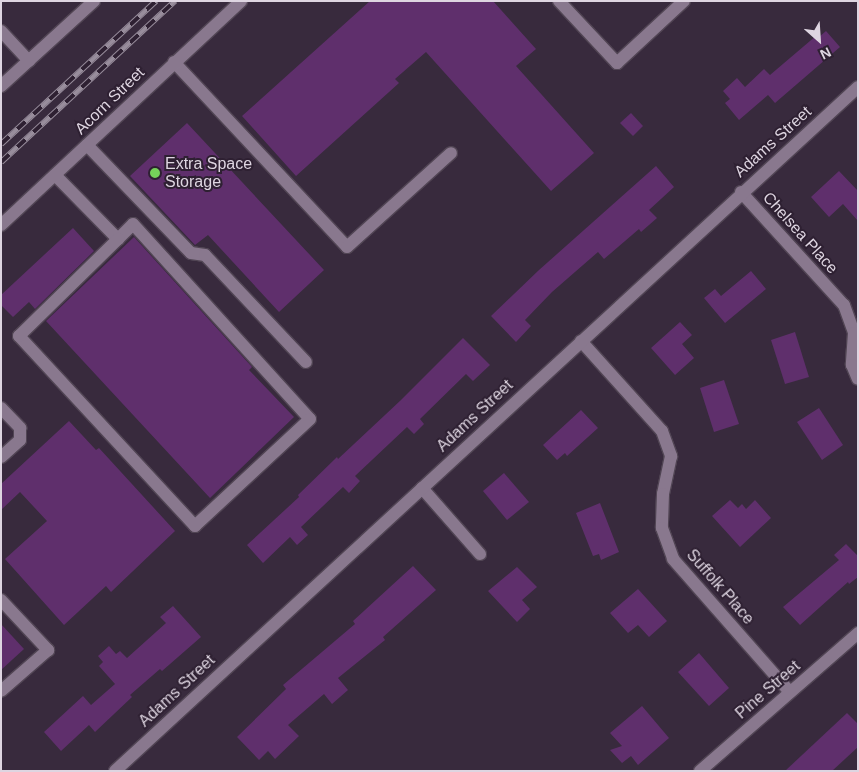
<!DOCTYPE html>
<style>
body{margin:0}
#map{position:relative;width:859px;height:772px;overflow:hidden;background:#382a3d;font-family:Arial,sans-serif}
div>[style]{position:absolute}
[style*='--x']{left:calc(var(--x)*1px);top:calc(var(--y)*1px);width:calc(var(--w)*1px);rotate:calc(var(--a)*1deg)}
.building>*{inset:0;background:#5f2f6c}
.roads{filter:drop-shadow(1px 0 #514554) drop-shadow(-1px 0 #514554) drop-shadow(0 1px #514554) drop-shadow(0 -1px #514554)}
.minor>*{height:12px;margin:-6px;padding:0 6px;transform-origin:6px;border-radius:6px;background:#89788e}
.rail>*{height:5.5px;margin-top:-2.75px;transform-origin:0;background:repeating-linear-gradient(90deg,#2e2032 0 11px,#988d9c 0 22px);box-sizing:border-box;border-block:1px solid #988d9c}
.dots>*{width:14px;height:14px;translate:-50% -50%;box-sizing:border-box;border:2px solid #2e2032;border-radius:50%}
span{translate:-50% -50%;white-space:nowrap;text-align:center;line-height:1.15;-webkit-text-stroke:4px #2e2032;paint-order:stroke}
.street-label{font-size:16px;color:#ded5e1}
.poi-label{font-size:16px;color:#ded5e1}
.left{translate:0 -50%;text-align:left}
.frame{position:absolute;inset:0;border:2px solid #ded5e1;pointer-events:none}
.north{position:absolute;left:794px;top:15px;width:50px;height:50px;-webkit-text-stroke:4px #2e2032;paint-order:stroke;rotate:154deg;font-size:14px;font-weight:700;line-height:20px;text-align:center;color:#ded5e1}
.north::after{content:'';display:block;margin:auto;width:18px;height:22px;background:#ded5e1;clip-path:polygon(50% 0,100% 100%,50% 72%,0 100%)}
</style>
<div id="map">
<div class="building">
<div style="clip-path:polygon(370px 1px,493px 1px,536px 49px,516px 66px,594px 153px,551px 191px,426px 52px,395px 79px,399px 83px,296px 176px,242px 116px)"></div>
<div style="clip-path:polygon(826px 31px,840px 47px,775px 103px,768px 95px,739px 120px,725px 103px,730px 99px,723px 91px,737px 78px,745px 87px,764px 69px,770px 75px,817px 35px,819px 37px)"></div>
<div style="clip-path:polygon(631px 113px,643px 126px,633px 136px,620px 123px)"></div>
<div style="clip-path:polygon(187px 123px,324px 270px,279px 312px,208px 235px,195px 245px,130px 176px)"></div>
<div style="clip-path:polygon(656px 166px,674px 187px,649px 210px,657px 218px,641px 232px,639px 229px,604px 259px,598px 252px,552px 292px,525px 320px,531px 326px,516px 342px,491px 316px,539px 270px)"></div>
<div style="clip-path:polygon(839px 171px,858px 191px,858px 221px,843px 204px,829px 217px,811px 197px)"></div>
<div style="clip-path:polygon(73px 228px,94px 251px,35px 309px,29px 302px,13px 317px,1px 305px,1px 295px)"></div>
<div style="clip-path:polygon(134px 237px,252px 367px,249px 370px,294px 417px,210px 498px,46px 321px)"></div>
<div style="clip-path:polygon(751px 271px,766px 289px,725px 323px,704px 298px,715px 289px,721px 296px)"></div>
<div style="clip-path:polygon(680px 322px,692px 335px,682px 344px,694px 358px,675px 375px,651px 348px)"></div>
<div style="clip-path:polygon(795px 332px,809px 377px,785px 384px,771px 340px)"></div>
<div style="clip-path:polygon(463px 338px,490px 365px,473px 381px,466px 374px,420px 419px,424px 424px,414px 434px,407px 427px,355px 476px,360px 481px,349px 493px,343px 487px,301px 527px,308px 535px,297px 545px,290px 537px,263px 563px,247px 545px,299px 497px,298px 495px,337px 457px,338px 459px,401px 400px)"></div>
<div style="clip-path:polygon(724px 380px,739px 424px,714px 432px,700px 388px)"></div>
<div style="clip-path:polygon(819px 408px,843px 445px,822px 460px,797px 422px)"></div>
<div style="clip-path:polygon(581px 410px,598px 428px,567px 456px,565px 453px,557px 460px,543px 445px)"></div>
<div style="clip-path:polygon(69px 421px,96px 450px,99px 448px,175px 531px,111px 592px,106px 586px,64px 625px,5px 559px,47px 521px,20px 492px,1px 510px,1px 484px)"></div>
<div style="clip-path:polygon(504px 473px,529px 502px,507px 520px,483px 491px)"></div>
<div style="clip-path:polygon(730px 500px,738px 508px,742px 504px,746px 509px,755px 500px,771px 518px,740px 547px,712px 516px)"></div>
<div style="clip-path:polygon(600px 503px,619px 552px,601px 560px,599px 554px,593px 556px,576px 513px)"></div>
<div style="clip-path:polygon(846px 544px,858px 556px,858px 577px,849px 584px,848px 582px,800px 625px,783px 607px,839px 560px,834px 555px)"></div>
<div style="clip-path:polygon(413px 566px,436px 590px,383px 637px,385px 640px,338px 678px,348px 690px,332px 704px,324px 694px,288px 725px,299px 736px,275px 759px,268px 751px,259px 760px,237px 737px,286px 689px,283px 685px,355px 624px,353px 621px)"></div>
<div style="clip-path:polygon(517px 567px,537px 587px,522px 600px,530px 609px,517px 622px,488px 591px)"></div>
<div style="clip-path:polygon(638px 589px,667px 621px,649px 637px,638px 625px,628px 633px,610px 613px)"></div>
<div style="clip-path:polygon(173px 606px,201px 637px,162px 671px,160px 669px,130px 695px,132px 697px,95px 732px,89px 725px,61px 751px,44px 732px,83px 696px,91px 705px,115px 684px,99px 666px,103px 662px,98px 656px,109px 646px,116px 654px,120px 651px,127px 658px,166px 623px,160px 617px)"></div>
<div style="clip-path:polygon(1px 624px,24px 649px,1px 670px)"></div>
<div style="clip-path:polygon(699px 653px,729px 688px,709px 706px,678px 672px)"></div>
<div style="clip-path:polygon(642px 706px,669px 738px,638px 765px,631px 756px,622px 763px,610px 750px,622px 746px,610px 733px)"></div>
<div style="clip-path:polygon(847px 713px,858px 724px,858px 747px,832px 771px,785px 771px)"></div>
</div>
<div class="roads">
<div class="minor">
<div style="--x:559;--y:1;--w:85;--a:46.9"></div>
<div style="--x:617;--y:63;--w:91;--a:-42.8"></div>
<div style="--x:1;--y:31;--w:41;--a:47"></div>
<div style="--x:174;--y:62;--w:253;--a:46.9"></div>
<div style="--x:347;--y:247;--w:140;--a:-42.1"></div>
<div style="--x:1;--y:86;--w:126;--a:-42.4"></div>
<div style="--x:87;--y:145;--w:150;--a:46.1"></div>
<div style="--x:191;--y:253;--w:14;--a:8"></div>
<div style="--x:205;--y:255;--w:147;--a:46.7"></div>
<div style="--x:55;--y:175;--w:90;--a:45.5"></div>
<div style="--x:118;--y:239;--w:21;--a:-45"></div>
<div style="--x:133;--y:224;--w:263;--a:47.8"></div>
<div style="--x:310;--y:419;--w:157;--a:137.1"></div>
<div style="--x:195;--y:526;--w:259;--a:-132.8"></div>
<div style="--x:19;--y:336;--w:139;--a:-44.4"></div>
<div style="--x:741;--y:192;--w:153;--a:47.7"></div>
<div style="--x:844;--y:305;--w:30;--a:70"></div>
<div style="--x:854;--y:333;--w:32;--a:94"></div>
<div style="--x:852;--y:365;--w:15;--a:67"></div>
<div style="--x:1;--y:225;--w:328;--a:-43"></div>
<div style="--x:581;--y:341;--w:121;--a:48"></div>
<div style="--x:662;--y:431;--w:27;--a:70"></div>
<div style="--x:671;--y:456;--w:39;--a:102"></div>
<div style="--x:663;--y:494;--w:34;--a:92"></div>
<div style="--x:662;--y:528;--w:33;--a:70"></div>
<div style="--x:673;--y:559;--w:177;--a:48.7"></div>
<div style="--x:1;--y:408;--w:28;--a:46"></div>
<div style="--x:20;--y:428;--w:12;--a:90"></div>
<div style="--x:20;--y:440;--w:25;--a:138"></div>
<div style="--x:422;--y:488;--w:88;--a:48.7"></div>
<div style="--x:1;--y:600;--w:69;--a:46.8"></div>
<div style="--x:48;--y:650;--w:62;--a:138.9"></div>
<div style="--x:115;--y:771;--w:1010;--a:-42.63"></div>
<div style="--x:700;--y:771;--w:210;--a:-41.1"></div>
</div>
</div>
<div class="rail">
<div style="--x:1;--y:144;--w:211;--a:-42.7"></div>
<div style="--x:1;--y:162;--w:237;--a:-42.8"></div>
</div>
<div class="dots">
<div style="left:155px;top:173px;background:#76d25a"></div>
</div>
<div class="street-label">
<span style="left:110px;top:101px;rotate:-44deg">Acorn Street</span>
<span style="left:773px;top:142px;rotate:-42deg">Adams Street</span>
<span style="left:800px;top:233px;rotate:48deg">Chelsea Place</span>
<span style="left:475px;top:416px;rotate:-43deg">Adams Street</span>
<span style="left:720px;top:587px;rotate:49deg">Suffolk Place</span>
<span style="left:768px;top:690px;rotate:-41deg">Pine Street</span>
<span style="left:177px;top:691px;rotate:-43deg">Adams Street</span>
</div>
<div class="poi-label">
<span class="left" style="left:165px;top:173px">Extra Space<br>Storage</span>
</div>
<div class="frame"></div>
<div class="north">N</div>
</div>
